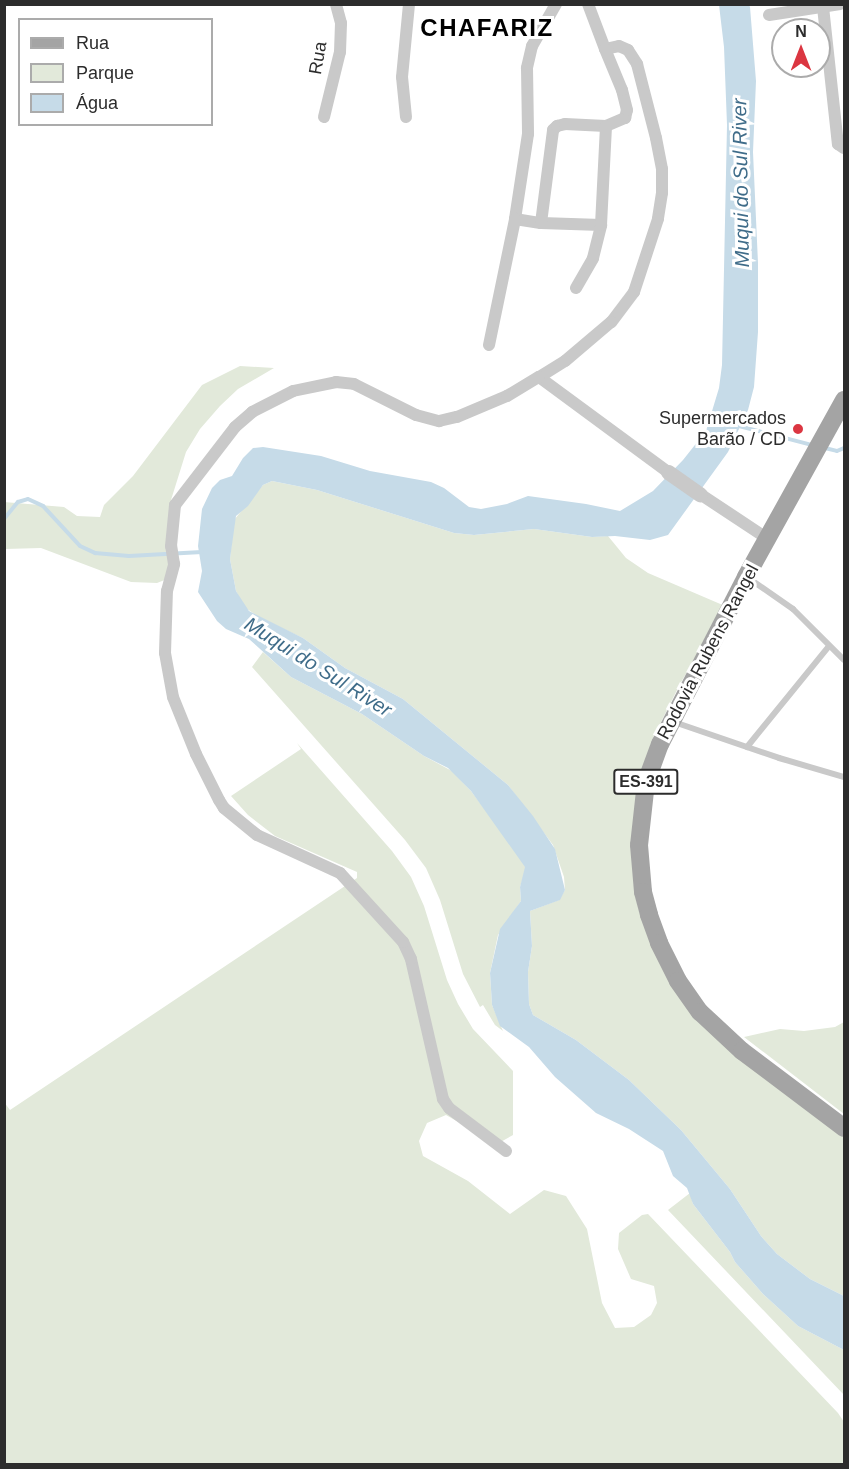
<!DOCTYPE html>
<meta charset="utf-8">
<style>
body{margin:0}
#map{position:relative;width:849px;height:1469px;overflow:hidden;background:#fff;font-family:Helvetica,sans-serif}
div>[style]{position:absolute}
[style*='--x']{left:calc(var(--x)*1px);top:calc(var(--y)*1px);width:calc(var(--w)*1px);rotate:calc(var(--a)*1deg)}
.green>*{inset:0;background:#e2e9da}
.water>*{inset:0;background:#c6dbe8}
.stream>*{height:4px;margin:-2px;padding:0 2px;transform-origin:2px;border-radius:2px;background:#c6dbe8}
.service>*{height:6px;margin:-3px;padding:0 3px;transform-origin:3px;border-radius:3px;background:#c9c9c9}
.minor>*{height:12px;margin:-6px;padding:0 6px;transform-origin:6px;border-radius:6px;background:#c9c9c9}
.tertiary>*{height:15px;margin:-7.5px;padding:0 7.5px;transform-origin:7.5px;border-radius:7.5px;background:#c9c9c9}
.primary>*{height:18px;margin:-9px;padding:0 9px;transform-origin:9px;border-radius:9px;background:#a4a4a4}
.dots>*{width:16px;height:16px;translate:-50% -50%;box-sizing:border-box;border:3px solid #fff;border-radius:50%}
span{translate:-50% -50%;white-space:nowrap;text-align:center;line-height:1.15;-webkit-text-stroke:6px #fff;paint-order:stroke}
.shield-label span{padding:2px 4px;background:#fff;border:2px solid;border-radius:4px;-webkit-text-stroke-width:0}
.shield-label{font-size:16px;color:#2c2c2c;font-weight:700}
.street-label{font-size:18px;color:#2c2c2c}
.poi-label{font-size:18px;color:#2c2c2c}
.right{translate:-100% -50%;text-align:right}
.water-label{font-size:20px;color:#3f6c89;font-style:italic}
.district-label{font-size:24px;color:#000;font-weight:700;letter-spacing:1.5px}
.frame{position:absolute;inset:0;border:6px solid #2c2c2c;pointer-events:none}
.legend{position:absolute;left:18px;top:18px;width:195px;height:108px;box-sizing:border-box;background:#fff;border:2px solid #ababab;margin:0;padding:8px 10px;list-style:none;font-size:18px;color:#2c2c2c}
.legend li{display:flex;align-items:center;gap:12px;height:30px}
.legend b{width:30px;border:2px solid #ababab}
.north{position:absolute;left:771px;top:18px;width:60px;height:60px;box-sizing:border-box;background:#fff;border:2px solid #ababab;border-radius:50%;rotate:0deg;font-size:16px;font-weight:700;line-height:24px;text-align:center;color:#2c2c2c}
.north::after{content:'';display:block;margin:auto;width:21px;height:27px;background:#db3641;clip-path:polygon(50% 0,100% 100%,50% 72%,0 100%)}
</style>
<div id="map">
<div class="green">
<div style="clip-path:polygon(240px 366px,274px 368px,238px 389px,220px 406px,200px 429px,186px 452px,171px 500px,168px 555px,172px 577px,157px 583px,131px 582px,41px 548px,5px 549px,4px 502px,64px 507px,77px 516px,100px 517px,104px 505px,133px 476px,202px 385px)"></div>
<div style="clip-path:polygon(272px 481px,317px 490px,454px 533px,474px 535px,534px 529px,592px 537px,608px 536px,626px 558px,648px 573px,725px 606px,680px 684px,652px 740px,639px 783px,659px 962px,844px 1136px,844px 1296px,810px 1279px,777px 1254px,761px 1236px,730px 1189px,681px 1130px,629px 1080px,576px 1040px,533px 1015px,529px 1004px,528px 972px,532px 946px,530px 911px,559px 900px,565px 890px,564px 877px,553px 845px,508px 785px,403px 699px,345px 668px,303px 638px,262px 619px,244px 607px,236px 591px,230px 559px,234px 520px,263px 485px)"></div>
<div style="clip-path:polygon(263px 652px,291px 677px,362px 714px,424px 756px,452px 771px,471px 791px,522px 859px,526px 869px,520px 887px,521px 901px,498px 935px,490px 973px,492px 1005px,503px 1031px,495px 1025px,483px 1005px,480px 1007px,463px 974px,440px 900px,426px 868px,405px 840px,252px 667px)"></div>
<div style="clip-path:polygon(297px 743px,392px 851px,411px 877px,424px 906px,447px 980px,458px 1004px,473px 1029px,513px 1071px,513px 1135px,497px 1144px,446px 1115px,427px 1123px,419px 1141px,423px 1156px,468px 1181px,510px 1214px,544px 1190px,566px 1196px,587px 1229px,602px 1303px,615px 1328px,634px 1327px,651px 1315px,657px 1303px,654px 1286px,631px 1279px,618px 1249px,619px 1233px,642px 1215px,648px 1214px,838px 1413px,844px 1422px,844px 1464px,5px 1464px,4px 1102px,10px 1110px,357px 878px,357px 872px,275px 836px,248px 815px,231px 796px,301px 749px)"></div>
<div style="clip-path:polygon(844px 1022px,844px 1114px,744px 1037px,780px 1029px,804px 1031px,835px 1027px)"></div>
<div style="clip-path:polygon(690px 1193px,693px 1204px,730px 1252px,735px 1262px,763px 1294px,798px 1326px,844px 1350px,844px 1395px,668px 1210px)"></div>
</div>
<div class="water">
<div style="clip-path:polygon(719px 5px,749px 5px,750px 7px,756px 81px,753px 152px,758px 263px,758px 332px,754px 387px,748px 410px,728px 452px,668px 535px,650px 540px,615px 536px,592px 537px,534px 529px,474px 535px,454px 533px,317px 490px,272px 481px,263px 485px,248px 506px,236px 516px,230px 559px,236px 591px,249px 611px,303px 638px,345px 668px,403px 699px,508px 785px,533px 816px,555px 849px,565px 890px,560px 900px,530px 911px,532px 946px,528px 972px,529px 1004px,533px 1015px,576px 1040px,629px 1080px,681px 1130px,730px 1189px,761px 1236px,777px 1254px,810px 1279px,844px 1296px,844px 1350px,798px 1326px,763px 1294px,735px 1262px,730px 1252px,693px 1204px,687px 1188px,673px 1176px,663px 1151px,629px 1129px,596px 1113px,555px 1077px,529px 1047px,500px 1026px,492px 1005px,490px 973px,500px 929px,521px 901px,520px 887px,525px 867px,471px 791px,448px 768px,424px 756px,362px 714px,291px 677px,249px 639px,226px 629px,217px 621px,198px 592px,202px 571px,198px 546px,202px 509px,212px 488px,220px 480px,232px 476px,243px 458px,253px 448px,263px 447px,321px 456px,370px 471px,431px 482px,444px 488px,469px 507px,481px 509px,507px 504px,528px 496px,586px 504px,620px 511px,653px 491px,683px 460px,706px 431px,719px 388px,722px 365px,727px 125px,724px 47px)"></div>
</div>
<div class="stream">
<div style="--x:735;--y:425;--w:80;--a:14.6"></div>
<div style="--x:825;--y:448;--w:12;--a:14"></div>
<div style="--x:837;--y:451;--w:8;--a:-23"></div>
<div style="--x:4;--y:519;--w:22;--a:-51"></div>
<div style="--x:18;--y:502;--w:10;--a:-17"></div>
<div style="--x:28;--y:499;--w:17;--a:25"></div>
<div style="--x:43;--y:506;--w:54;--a:47.2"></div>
<div style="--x:80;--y:546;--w:17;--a:25"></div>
<div style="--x:95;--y:553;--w:34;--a:5"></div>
<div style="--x:129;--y:556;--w:73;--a:-3.1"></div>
</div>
<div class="service">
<div style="--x:747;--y:577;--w:56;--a:34.8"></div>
<div style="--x:793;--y:609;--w:72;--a:45"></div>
<div style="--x:674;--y:722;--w:111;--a:18.9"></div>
<div style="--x:779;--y:758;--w:68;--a:16.3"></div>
<div style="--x:747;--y:747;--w:130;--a:-50.9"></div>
</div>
<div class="minor">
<div style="--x:556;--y:4;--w:48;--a:119.7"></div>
<div style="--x:532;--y:46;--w:23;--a:103"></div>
<div style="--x:527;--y:68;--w:66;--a:89.1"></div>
<div style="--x:528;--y:134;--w:86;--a:98.7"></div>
<div style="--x:515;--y:219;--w:26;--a:9"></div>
<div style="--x:541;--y:223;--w:60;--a:1.9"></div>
<div style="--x:588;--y:4;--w:48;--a:69.3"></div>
<div style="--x:605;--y:49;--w:14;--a:-12"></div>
<div style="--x:619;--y:46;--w:10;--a:24"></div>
<div style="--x:628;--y:50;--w:17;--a:57"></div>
<div style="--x:637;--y:64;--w:76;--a:75.6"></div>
<div style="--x:656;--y:138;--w:32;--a:79"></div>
<div style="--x:662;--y:169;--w:24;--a:90"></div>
<div style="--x:662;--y:193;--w:26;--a:99"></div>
<div style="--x:658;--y:219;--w:77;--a:108.2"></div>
<div style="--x:634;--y:292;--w:38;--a:127"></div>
<div style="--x:611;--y:322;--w:60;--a:139.7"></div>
<div style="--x:565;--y:361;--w:31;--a:148"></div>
<div style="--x:539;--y:377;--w:160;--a:36.4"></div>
<div style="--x:823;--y:7;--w:138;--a:83.8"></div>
<div style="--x:838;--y:144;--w:7;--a:34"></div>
<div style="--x:769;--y:15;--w:72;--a:-8.8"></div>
<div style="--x:324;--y:117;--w:67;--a:-76.2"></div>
<div style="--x:340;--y:52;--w:29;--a:-88"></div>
<div style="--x:341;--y:23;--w:20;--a:-105"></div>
<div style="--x:406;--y:117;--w:40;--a:-95.7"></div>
<div style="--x:402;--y:77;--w:73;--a:-84.5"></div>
<div style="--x:541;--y:223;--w:94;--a:-82.6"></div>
<div style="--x:553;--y:130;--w:6;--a:-45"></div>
<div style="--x:557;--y:126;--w:8;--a:-14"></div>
<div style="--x:565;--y:124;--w:41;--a:2.8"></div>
<div style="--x:606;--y:126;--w:21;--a:-23"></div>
<div style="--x:625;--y:118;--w:8;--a:-76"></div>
<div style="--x:627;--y:110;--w:21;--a:-104"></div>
<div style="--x:622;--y:90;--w:44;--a:-112.5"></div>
<div style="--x:576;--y:288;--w:34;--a:-60"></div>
<div style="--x:593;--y:258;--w:34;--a:-76"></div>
<div style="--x:601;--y:225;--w:99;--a:-87.1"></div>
<div style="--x:489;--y:345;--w:129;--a:-78.3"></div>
<div style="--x:700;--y:494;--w:82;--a:33.5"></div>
<div style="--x:506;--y:1151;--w:71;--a:-143"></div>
<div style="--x:449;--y:1108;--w:11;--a:-124"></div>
<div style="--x:443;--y:1099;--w:144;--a:-102.9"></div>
<div style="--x:411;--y:959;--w:19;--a:-115"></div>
<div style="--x:403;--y:942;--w:93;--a:-132.4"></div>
<div style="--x:340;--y:873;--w:91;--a:-155.4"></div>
<div style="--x:257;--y:835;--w:43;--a:-140.7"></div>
<div style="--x:224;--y:808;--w:9;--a:-122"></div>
<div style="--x:219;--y:800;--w:51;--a:-116.6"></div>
<div style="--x:196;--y:754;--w:61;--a:-112"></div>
<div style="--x:173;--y:697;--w:45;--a:-100.3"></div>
<div style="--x:165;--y:653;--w:62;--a:-88.2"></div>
<div style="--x:167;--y:591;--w:28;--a:-75"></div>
<div style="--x:174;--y:564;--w:18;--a:-99"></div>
<div style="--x:171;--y:546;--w:41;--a:-84.4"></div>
<div style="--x:175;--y:505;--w:98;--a:-52.4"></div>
<div style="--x:235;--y:427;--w:23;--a:-41"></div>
<div style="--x:252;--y:412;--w:46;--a:-27.1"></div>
<div style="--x:293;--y:391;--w:44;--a:-11.8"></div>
<div style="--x:336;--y:382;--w:18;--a:6"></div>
<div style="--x:354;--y:384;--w:69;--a:26.6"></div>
<div style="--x:416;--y:415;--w:24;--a:15"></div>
<div style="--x:439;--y:421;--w:18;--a:-13"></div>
<div style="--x:457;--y:417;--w:54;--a:-22.8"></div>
<div style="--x:507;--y:396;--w:37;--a:-31"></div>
</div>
<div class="tertiary">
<div style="--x:668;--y:472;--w:39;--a:35"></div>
</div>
<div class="primary">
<div style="--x:844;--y:400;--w:202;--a:119"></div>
<div style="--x:746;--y:577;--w:188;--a:117.2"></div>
<div style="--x:660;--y:744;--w:40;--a:110.2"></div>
<div style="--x:646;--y:782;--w:63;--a:96.3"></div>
<div style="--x:639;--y:845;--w:47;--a:85.1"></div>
<div style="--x:643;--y:892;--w:24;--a:75"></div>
<div style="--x:649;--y:915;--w:30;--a:70"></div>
<div style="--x:659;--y:943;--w:42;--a:63.4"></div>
<div style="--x:678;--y:981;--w:38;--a:55"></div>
<div style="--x:700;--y:1012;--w:57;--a:42.9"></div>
<div style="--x:742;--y:1051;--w:128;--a:37"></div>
</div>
<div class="dots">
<div style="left:798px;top:429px;background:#db3641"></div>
</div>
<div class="shield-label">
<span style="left:646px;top:782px">ES-391</span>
</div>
<div class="street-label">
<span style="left:318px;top:58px;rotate:-80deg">Rua</span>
<span style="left:708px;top:652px;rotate:-62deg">Rodovia Rubens Rangel</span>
</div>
<div class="poi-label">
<span class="right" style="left:786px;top:429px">Supermercados<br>Barão / CD</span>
</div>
<div class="water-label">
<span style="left:741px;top:183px;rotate:-91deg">Muqui do Sul River</span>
<span style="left:318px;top:667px;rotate:32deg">Muqui do Sul River</span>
</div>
<div class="district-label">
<span style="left:487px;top:28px">CHAFARIZ</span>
</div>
<div class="frame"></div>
<ul class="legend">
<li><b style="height:8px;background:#a4a4a4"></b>Rua</li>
<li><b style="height:16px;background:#e2e9da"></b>Parque</li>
<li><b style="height:16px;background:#c6dbe8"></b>Água</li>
</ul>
<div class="north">N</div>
</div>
